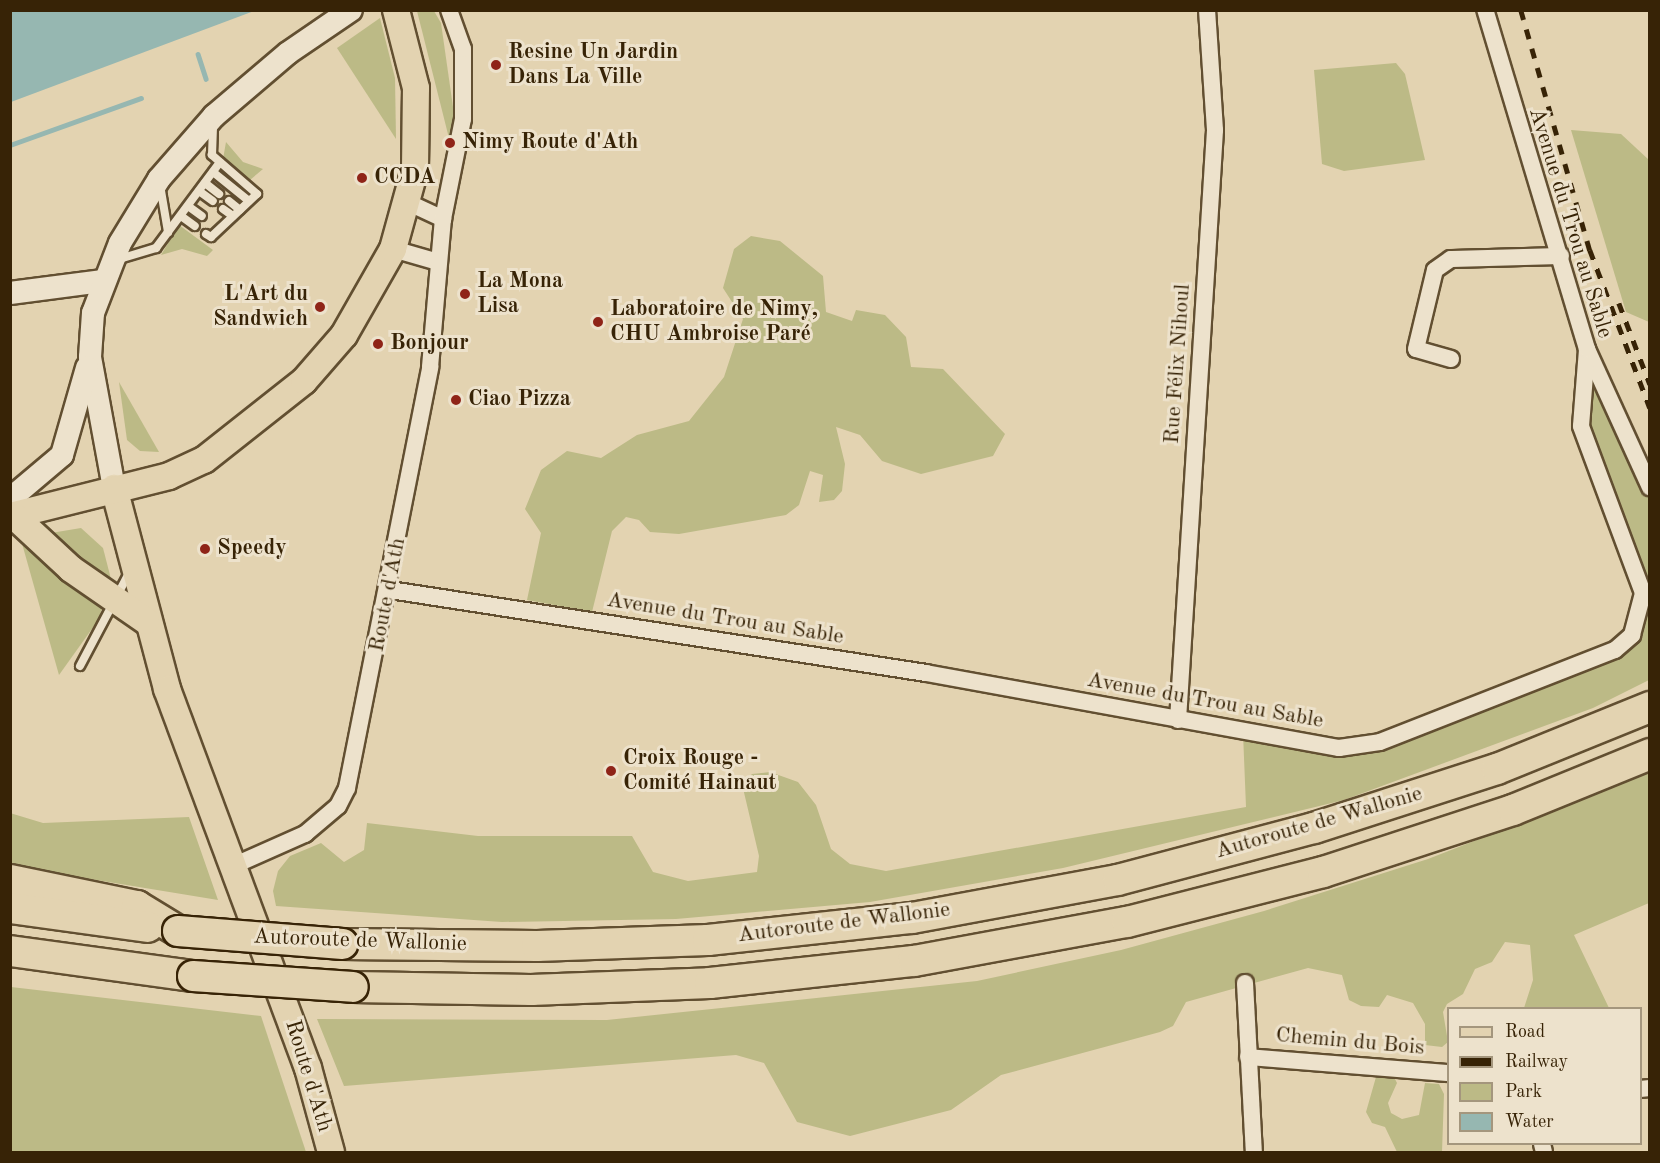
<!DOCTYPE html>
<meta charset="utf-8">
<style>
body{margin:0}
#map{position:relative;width:1660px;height:1163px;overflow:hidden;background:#e3d3b1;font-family:"Old Standard TT",serif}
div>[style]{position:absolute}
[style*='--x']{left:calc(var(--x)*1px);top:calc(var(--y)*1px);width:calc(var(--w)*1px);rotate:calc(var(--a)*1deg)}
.green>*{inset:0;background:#bcba86}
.water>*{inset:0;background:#96b7b1}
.stream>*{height:4.5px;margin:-2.25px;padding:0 2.25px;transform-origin:2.25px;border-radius:2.25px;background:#96b7b1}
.roads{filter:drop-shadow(2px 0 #624f31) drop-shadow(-2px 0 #624f31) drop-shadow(0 2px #624f31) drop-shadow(0 -2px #624f31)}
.service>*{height:8px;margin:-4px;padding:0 4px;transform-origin:4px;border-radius:4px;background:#ede2cc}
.minor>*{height:16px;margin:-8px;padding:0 8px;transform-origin:8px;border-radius:8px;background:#ede2cc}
.secondary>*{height:22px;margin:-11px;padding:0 11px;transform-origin:11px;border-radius:11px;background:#ede2cc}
.primary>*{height:26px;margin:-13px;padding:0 13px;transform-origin:13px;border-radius:13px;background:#e3d3b1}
.motorway>*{height:30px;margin:-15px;padding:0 15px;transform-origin:15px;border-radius:15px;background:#e3d3b1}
.rail>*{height:4.5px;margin-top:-2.25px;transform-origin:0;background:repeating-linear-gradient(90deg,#372306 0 10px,transparent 0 20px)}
.bridges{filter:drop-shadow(2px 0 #372306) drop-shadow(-2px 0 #372306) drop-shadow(0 2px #372306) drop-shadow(0 -2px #372306)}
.motorway-bridge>*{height:30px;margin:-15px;padding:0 15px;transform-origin:15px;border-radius:15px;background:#e3d3b1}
.dots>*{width:16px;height:16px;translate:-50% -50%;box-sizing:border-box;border:3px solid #ede2cc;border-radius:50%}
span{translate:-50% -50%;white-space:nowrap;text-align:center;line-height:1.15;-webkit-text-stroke:6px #ede2cc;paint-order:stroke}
.poi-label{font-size:22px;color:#372306;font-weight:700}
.left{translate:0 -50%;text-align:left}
.right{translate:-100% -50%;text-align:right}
.street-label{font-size:22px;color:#372306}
.frame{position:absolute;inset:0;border:12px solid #372306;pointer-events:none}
.legend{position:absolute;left:1447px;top:1007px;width:195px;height:138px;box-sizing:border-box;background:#ede2cc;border:2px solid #a4967d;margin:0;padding:8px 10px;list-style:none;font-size:18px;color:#372306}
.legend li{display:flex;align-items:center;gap:12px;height:30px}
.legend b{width:30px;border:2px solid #a4967d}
</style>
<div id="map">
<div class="green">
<div style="clip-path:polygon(417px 11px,434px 11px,441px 23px,457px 135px,453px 154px)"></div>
<div style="clip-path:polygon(380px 18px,395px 78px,396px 139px,337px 48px)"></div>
<div style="clip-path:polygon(1396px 63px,1405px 74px,1425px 160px,1344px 171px,1322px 164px,1314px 70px)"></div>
<div style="clip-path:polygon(1571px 130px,1621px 134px,1649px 160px,1649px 322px,1626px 312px)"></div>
<div style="clip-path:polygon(226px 142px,243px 162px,263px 169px,250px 180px,223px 159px)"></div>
<div style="clip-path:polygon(179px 225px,213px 250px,207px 256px,182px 249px,161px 255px)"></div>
<div style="clip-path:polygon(751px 236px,780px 241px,823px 276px,826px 312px,852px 321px,856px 310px,885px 315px,906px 337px,911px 367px,943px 369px,1005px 434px,993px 456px,921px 474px,882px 461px,860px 435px,836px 427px,845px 464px,842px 491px,834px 500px,819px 502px,823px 475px,810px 471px,799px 505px,786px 515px,679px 534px,650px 532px,639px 520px,626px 517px,612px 531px,592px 612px,527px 600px,541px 533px,525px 509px,541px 470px,567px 451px,601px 458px,637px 435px,689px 421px,724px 377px,743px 319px,723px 288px,734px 249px)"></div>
<div style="clip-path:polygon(1587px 349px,1649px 487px,1649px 680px,1593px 708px,1344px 800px,1063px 868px,870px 902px,676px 919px,502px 922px,276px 906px,273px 891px,278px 871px,290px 856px,321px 843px,344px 862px,364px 850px,367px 823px,478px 836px,632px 836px,653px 872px,688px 881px,757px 872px,759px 856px,742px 784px,752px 774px,770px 772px,798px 782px,816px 805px,831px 849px,850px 864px,886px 871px,1246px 807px,1243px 733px,1361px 745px,1632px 635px,1643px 593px,1581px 426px)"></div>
<div style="clip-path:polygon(119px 382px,159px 452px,140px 451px,127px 440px)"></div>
<div style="clip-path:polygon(81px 528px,103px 548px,112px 583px,45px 534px)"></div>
<div style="clip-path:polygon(21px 540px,104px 599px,99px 619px,59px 675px)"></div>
<div style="clip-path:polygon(1649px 773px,1649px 903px,1574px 935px,1609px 1008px,1524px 1008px,1533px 980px,1530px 945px,1505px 942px,1492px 962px,1475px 969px,1463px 994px,1447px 1004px,1443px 1012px,1448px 1042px,1442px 1047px,1425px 1045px,1425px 1024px,1413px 1003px,1387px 995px,1379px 1007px,1361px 1006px,1349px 1000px,1342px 975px,1308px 968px,1186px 1002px,1173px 1026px,1160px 1032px,1001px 1075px,951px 1110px,850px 1136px,797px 1122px,764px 1063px,736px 1055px,344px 1086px,317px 1019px,607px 1020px,977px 981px,1121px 950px,1264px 911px,1428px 859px)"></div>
<div style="clip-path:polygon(10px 813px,43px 823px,189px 817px,218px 900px,11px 866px)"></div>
<div style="clip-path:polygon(11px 987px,261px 1016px,306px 1152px,11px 1152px)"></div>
<div style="clip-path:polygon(1376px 1077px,1394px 1077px,1397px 1083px,1388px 1103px,1391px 1113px,1402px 1119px,1419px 1115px,1425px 1083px,1439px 1084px,1444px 1094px,1442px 1152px,1397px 1152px,1385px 1127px,1372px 1123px,1366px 1112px)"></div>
</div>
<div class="water">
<div style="clip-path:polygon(11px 10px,254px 10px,254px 11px,11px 102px)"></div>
</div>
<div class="stream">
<div style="--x:198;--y:54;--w:26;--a:72"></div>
<div style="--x:10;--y:145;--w:139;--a:-19.7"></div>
</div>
<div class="roads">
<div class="service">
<div style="--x:213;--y:172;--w:46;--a:38.9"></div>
<div style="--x:205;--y:183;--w:18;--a:38"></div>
<div style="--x:160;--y:185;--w:48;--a:80.3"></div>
<div style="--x:199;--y:191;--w:17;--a:36"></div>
<div style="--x:229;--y:201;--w:14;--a:39"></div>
<div style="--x:188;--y:206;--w:17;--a:36"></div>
<div style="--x:223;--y:209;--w:12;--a:35"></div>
<div style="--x:181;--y:216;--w:17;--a:36"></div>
<div style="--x:206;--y:234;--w:6;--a:31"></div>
<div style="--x:211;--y:237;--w:63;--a:-43.1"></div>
<div style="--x:257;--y:194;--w:60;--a:-139.1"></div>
<div style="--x:212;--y:155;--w:30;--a:-88"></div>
<div style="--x:116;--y:260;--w:42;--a:-16.7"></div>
<div style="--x:156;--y:248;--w:107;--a:-53.3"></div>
<div style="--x:80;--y:666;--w:105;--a:-62.2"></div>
</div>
<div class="minor">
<div style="--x:409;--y:203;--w:38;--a:25"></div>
<div style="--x:393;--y:249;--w:47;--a:16.1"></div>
<div style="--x:1587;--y:349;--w:152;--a:65.5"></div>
<div style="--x:1451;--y:359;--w:36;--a:-164"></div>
<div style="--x:1416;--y:349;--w:81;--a:-76.5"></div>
<div style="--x:1435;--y:270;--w:19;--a:-35"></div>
<div style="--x:1451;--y:259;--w:110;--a:-1.6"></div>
<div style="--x:390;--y:590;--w:542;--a:8.8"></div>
<div style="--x:926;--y:673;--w:420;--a:10.3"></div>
<div style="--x:1339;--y:748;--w:41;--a:-8.3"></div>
<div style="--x:1380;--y:742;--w:252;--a:-21.4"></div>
<div style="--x:1615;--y:650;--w:23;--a:-41"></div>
<div style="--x:1632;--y:635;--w:43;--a:-75.3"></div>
<div style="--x:1643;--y:593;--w:178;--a:-110.4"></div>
<div style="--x:1581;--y:426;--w:77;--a:-85.5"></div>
<div style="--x:1587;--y:349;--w:354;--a:-106.7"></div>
<div style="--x:1178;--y:720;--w:591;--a:-86.41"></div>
<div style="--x:1215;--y:130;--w:120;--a:-93.8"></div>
<div style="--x:235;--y:865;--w:77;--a:-23.9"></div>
<div style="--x:305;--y:834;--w:43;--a:-40.3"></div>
<div style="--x:338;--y:806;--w:20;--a:-63"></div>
<div style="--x:347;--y:788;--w:429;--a:-78.8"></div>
<div style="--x:430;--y:367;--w:149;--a:-85"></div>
<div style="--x:443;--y:219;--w:102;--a:-78.7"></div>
<div style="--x:463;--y:119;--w:70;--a:-90"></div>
<div style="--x:463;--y:49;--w:41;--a:-109.7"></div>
<div style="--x:1245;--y:983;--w:169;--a:87"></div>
<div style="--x:1248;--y:1057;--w:201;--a:4.6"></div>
<div style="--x:1640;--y:1089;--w:10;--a:-6"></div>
<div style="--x:1542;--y:1144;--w:8;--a:76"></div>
</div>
<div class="secondary">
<div style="--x:10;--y:293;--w:94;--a:-7.4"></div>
<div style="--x:114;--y:488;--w:133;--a:-100.4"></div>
<div style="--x:90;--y:357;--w:44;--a:-86.1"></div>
<div style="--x:93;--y:313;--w:75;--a:-68.9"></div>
<div style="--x:120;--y:243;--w:75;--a:-58.6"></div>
<div style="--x:159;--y:179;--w:84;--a:-48.9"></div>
<div style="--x:214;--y:116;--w:97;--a:-40.4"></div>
<div style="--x:288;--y:53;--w:76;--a:-34.3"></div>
<div style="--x:10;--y:499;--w:68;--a:-40.2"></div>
<div style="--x:62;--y:455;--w:91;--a:-74"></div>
</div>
<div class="primary">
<div style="--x:114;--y:488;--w:208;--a:75.2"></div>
<div style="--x:167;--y:689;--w:404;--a:69.6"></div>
<div style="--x:308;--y:1068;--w:87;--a:74.7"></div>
<div style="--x:10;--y:516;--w:164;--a:-14.1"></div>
<div style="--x:169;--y:476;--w:38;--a:-25"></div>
<div style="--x:204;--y:460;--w:127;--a:-38.3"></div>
<div style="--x:304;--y:381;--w:61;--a:-49"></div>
<div style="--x:344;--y:335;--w:99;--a:-60.3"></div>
<div style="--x:393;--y:249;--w:83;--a:-74.6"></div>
<div style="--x:415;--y:169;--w:81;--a:-89.3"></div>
<div style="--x:416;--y:88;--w:81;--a:-104.4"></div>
<div style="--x:14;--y:516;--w:78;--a:42.9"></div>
<div style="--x:71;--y:569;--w:91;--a:34.7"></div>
</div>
<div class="motorway">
<div style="--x:10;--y:880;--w:130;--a:11.6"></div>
<div style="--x:137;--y:906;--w:48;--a:31.4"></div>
<div style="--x:10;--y:908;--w:139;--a:7.8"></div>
<div style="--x:342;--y:944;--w:195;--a:0.6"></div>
<div style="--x:537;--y:946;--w:171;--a:-2"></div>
<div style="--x:708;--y:940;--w:205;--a:-6.2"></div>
<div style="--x:912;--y:918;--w:209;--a:-10.5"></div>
<div style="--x:1118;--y:880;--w:203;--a:-14.9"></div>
<div style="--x:1314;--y:828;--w:192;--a:-17.9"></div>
<div style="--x:1497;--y:769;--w:165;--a:-22.1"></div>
<div style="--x:10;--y:951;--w:185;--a:7.8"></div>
<div style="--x:353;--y:987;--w:178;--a:1"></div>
<div style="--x:531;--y:990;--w:179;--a:-2.2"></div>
<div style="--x:710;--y:983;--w:205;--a:-6.2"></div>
<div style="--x:914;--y:961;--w:217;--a:-10.4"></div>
<div style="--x:1127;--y:922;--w:202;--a:-14.3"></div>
<div style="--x:1323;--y:872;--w:200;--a:-18.1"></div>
<div style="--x:1513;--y:810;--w:148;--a:-22.2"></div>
</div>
</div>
<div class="rail">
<div style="--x:1521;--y:10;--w:250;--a:74"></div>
<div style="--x:1590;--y:250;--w:169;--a:69.2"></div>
<div style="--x:1619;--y:303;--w:87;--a:69.1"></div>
</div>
<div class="bridges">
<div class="motorway-bridge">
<div style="--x:178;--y:931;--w:165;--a:4.5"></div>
<div style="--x:193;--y:976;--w:160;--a:3.9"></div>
</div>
</div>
<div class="dots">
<div style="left:496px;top:65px;background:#8f2418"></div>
<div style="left:450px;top:143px;background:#8f2418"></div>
<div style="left:362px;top:178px;background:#8f2418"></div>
<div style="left:465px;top:294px;background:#8f2418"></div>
<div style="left:320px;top:307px;background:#8f2418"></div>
<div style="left:598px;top:322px;background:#8f2418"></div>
<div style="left:378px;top:344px;background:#8f2418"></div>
<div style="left:456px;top:400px;background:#8f2418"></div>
<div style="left:205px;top:549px;background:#8f2418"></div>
<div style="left:611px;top:771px;background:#8f2418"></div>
</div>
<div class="poi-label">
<span class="left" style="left:508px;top:65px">Resine Un Jardin<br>Dans La Ville</span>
<span class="left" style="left:462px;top:143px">Nimy Route d'Ath</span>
<span class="left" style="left:374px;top:178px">CCDA</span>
<span class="left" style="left:477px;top:294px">La Mona<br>Lisa</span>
<span class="right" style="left:308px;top:307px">L'Art du<br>Sandwich</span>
<span class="left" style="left:610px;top:322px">Laboratoire de Nimy,<br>CHU Ambroise Paré</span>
<span class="left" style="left:390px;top:344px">Bonjour</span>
<span class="left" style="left:468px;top:400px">Ciao Pizza</span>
<span class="left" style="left:217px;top:549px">Speedy</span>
<span class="left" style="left:623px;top:771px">Croix Rouge -<br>Comité Hainaut</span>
</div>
<div class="street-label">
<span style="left:1570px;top:223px;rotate:73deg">Avenue du Trou au Sable</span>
<span style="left:1178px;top:364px;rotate:-86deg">Rue Félix Nihoul</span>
<span style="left:388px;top:595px;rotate:-79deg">Route d'Ath</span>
<span style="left:725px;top:619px;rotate:9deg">Avenue du Trou au Sable</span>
<span style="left:1205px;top:701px;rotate:10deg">Avenue du Trou au Sable</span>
<span style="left:1319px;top:823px;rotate:-16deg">Autoroute de Wallonie</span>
<span style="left:844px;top:923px;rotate:-7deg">Autoroute de Wallonie</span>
<span style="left:360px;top:941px;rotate:2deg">Autoroute de Wallonie</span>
<span style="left:1350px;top:1042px;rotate:5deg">Chemin du Bois</span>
<span style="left:308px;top:1076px;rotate:73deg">Route d'Ath</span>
</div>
<div class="frame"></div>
<ul class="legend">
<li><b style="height:8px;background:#e3d3b1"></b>Road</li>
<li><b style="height:8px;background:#372306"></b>Railway</li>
<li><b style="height:16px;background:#bcba86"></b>Park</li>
<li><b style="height:16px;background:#96b7b1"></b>Water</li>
</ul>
</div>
